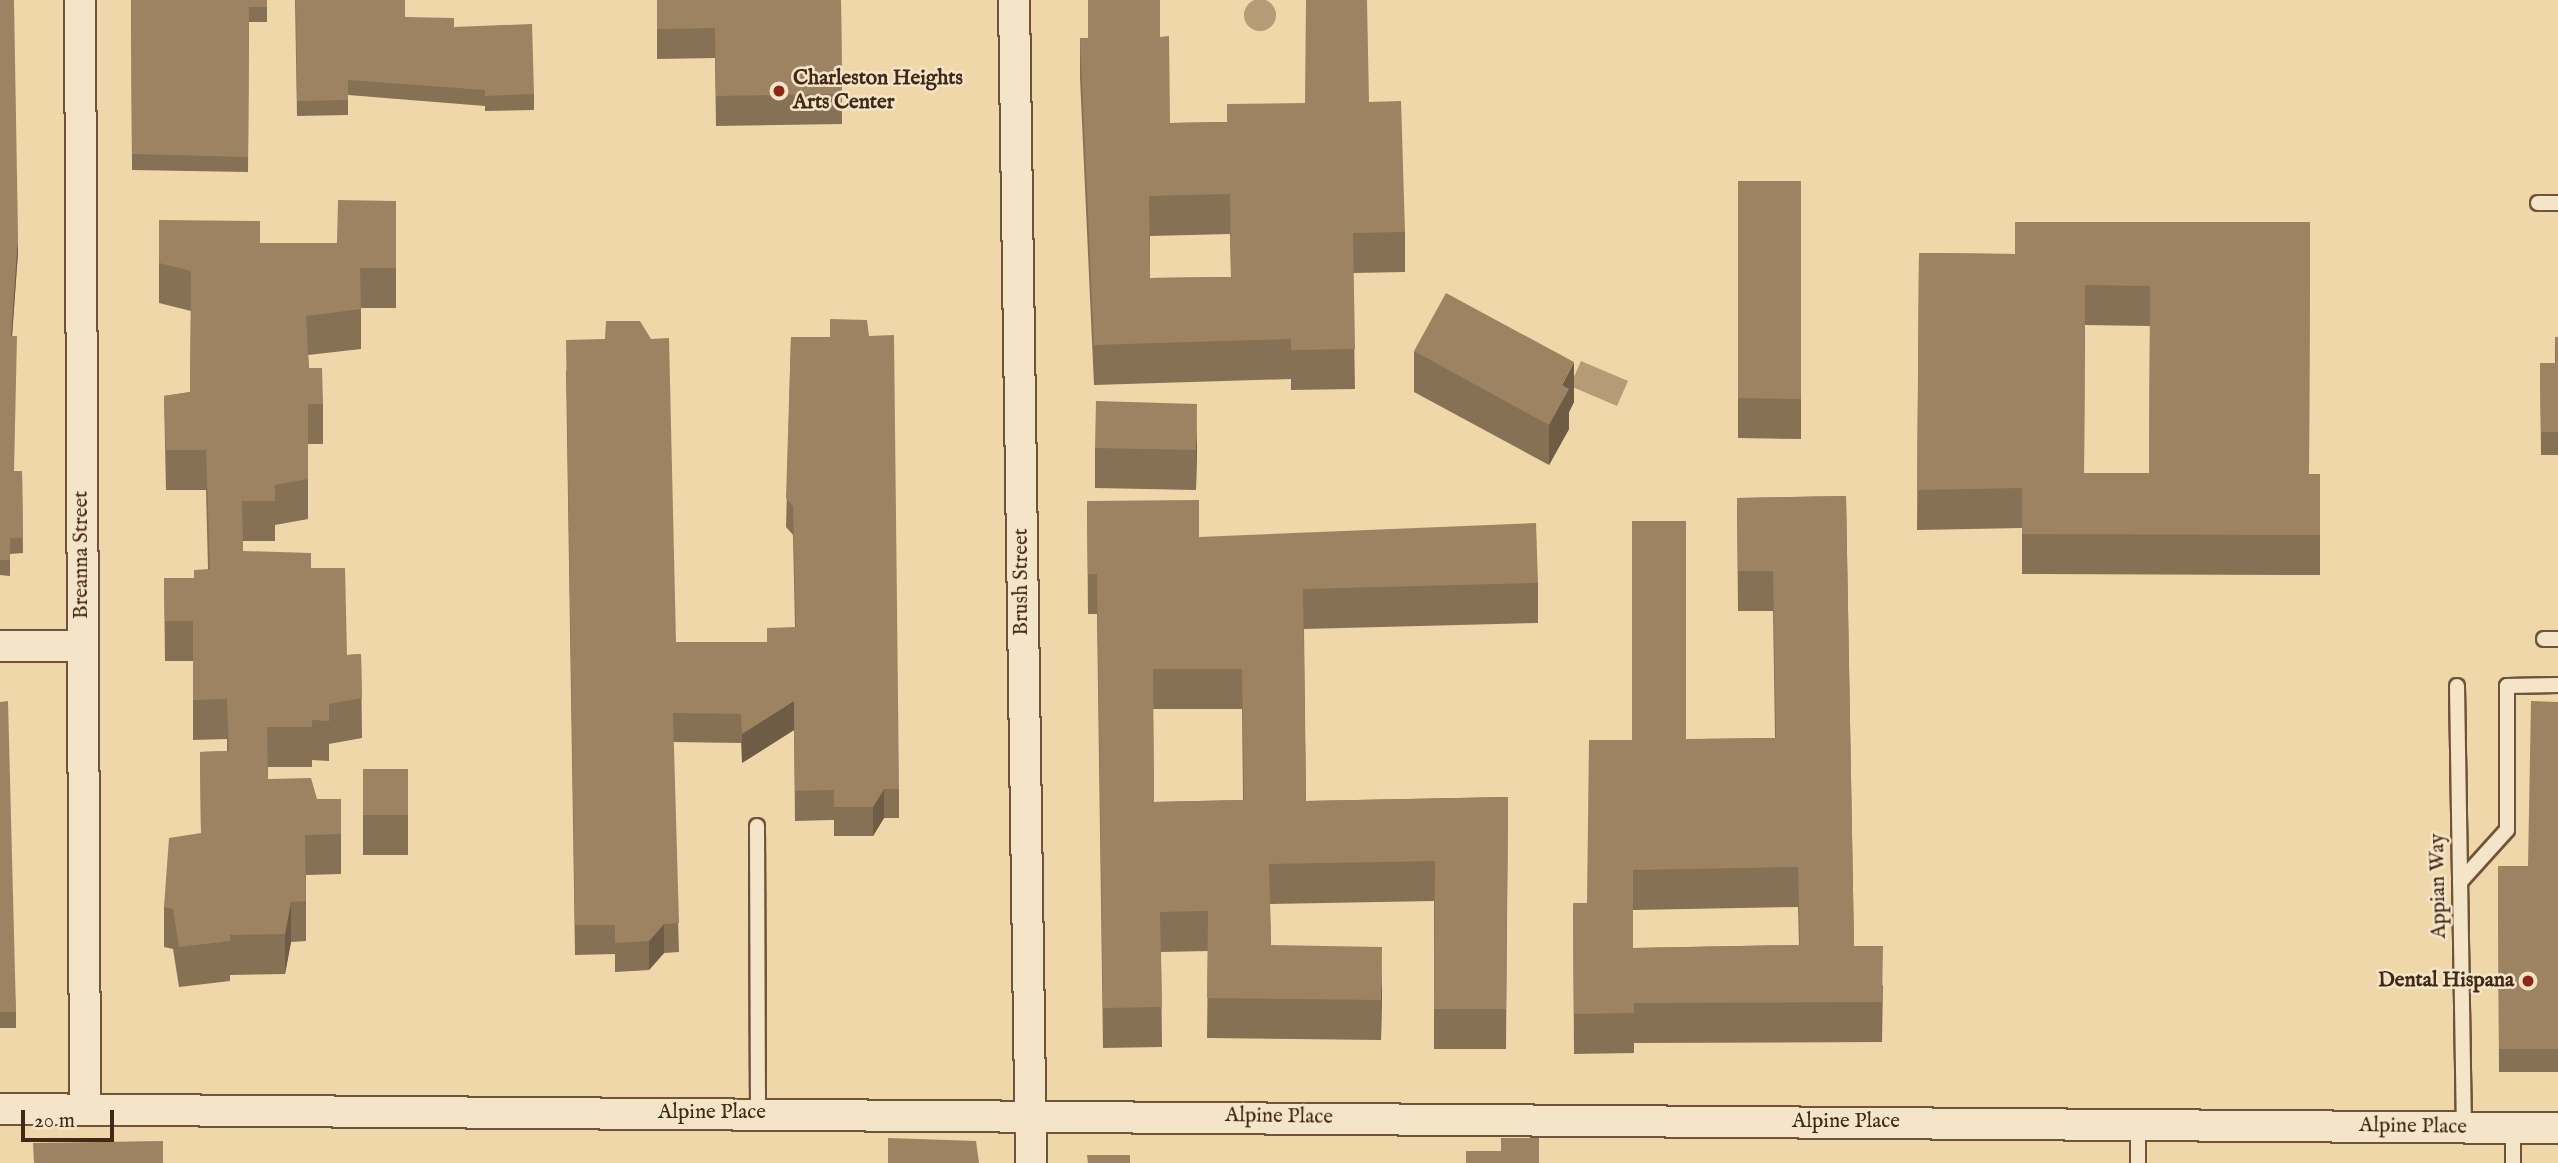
<!DOCTYPE html>
<style>
body{margin:0}
#map{position:relative;width:2558px;height:1163px;overflow:hidden;background:#efd7aa;font-family:"IM FELL English",serif}
div>[style]{position:absolute}
[style*='--x']{left:calc(var(--x)*1px);top:calc(var(--y)*1px);width:calc(var(--w)*1px);rotate:calc(var(--a)*1deg)}
.water>*{inset:0;background:#b59c77}
.round{border-radius:50%}
.roads{filter:drop-shadow(2px 0 #6f543a) drop-shadow(-2px 0 #6f543a) drop-shadow(0 2px #6f543a) drop-shadow(0 -2px #6f543a)}
.service>*{height:14px;margin:-7px;padding:0 7px;transform-origin:7px;border-radius:7px;background:#f5e5c8}
.minor>*{height:30px;margin:-15px;padding:0 15px;transform-origin:15px;border-radius:15px;background:#f5e5c8}
.wall>*{inset:0;background:#877154}
.shaded-wall>*{inset:0;background:#6e5c45}
.building>*{inset:0;background:#9d8362}
.dots>*{width:19px;height:19px;translate:-50% -50%;box-sizing:border-box;border:4px solid #f5e5c8;border-radius:50%}
span{translate:-50% -50%;white-space:nowrap;text-align:center;line-height:1.15;-webkit-text-stroke:5px #f5e5c8;paint-order:stroke}
.poi-label{font-size:21px;color:#442815;font-weight:700}
.left{translate:0 -50%;text-align:left}
.right{translate:-100% -50%;text-align:right}
.street-label{font-size:21px;color:#442815}
.scale{position:absolute;left:21px;top:1110px;width:93px;height:32px;box-sizing:border-box;border:4px solid #442815;border-top:0;padding-left:9px;font-size:21px;line-height:24px;white-space:nowrap;color:#442815;-webkit-text-stroke:5px #f5e5c8;paint-order:stroke}
</style>
<div id="map">
<div class="water">
<div class="round" style="left:1244px;top:-1px;width:32px;height:32px"></div>
<div style="clip-path:polygon(1581px 361px,1628px 381px,1617px 406px,1570px 386px)"></div>
</div>
<div class="roads">
<div class="service">
<div style="--x:2538;--y:203;--w:20;--a:0"></div>
<div style="--x:2544;--y:639;--w:14;--a:0"></div>
<div style="--x:2457;--y:686;--w:441;--a:89.1"></div>
<div style="--x:757;--y:826;--w:288;--a:89.8"></div>
<div style="--x:2460;--y:882;--w:70;--a:-47.9"></div>
<div style="--x:2507;--y:830;--w:144;--a:-90"></div>
<div style="--x:2507;--y:686;--w:51;--a:-1.1"></div>
<div style="--x:2138;--y:1163;--w:39;--a:-90"></div>
<div style="--x:2513;--y:1163;--w:35;--a:-90"></div>
</div>
<div class="minor">
<div style="--x:80;--y:0;--w:1110;--a:89.74"></div>
<div style="--x:1014;--y:0;--w:1163;--a:89.16"></div>
<div style="--x:0;--y:646;--w:83;--a:0"></div>
<div style="--x:0;--y:1109;--w:2558;--a:0.43"></div>
</div>
</div>
<div class="wall">
<div style="clip-path:polygon(0 0,18px 252px,12px 336px,14px 471px,22px 471px,23px 553px,10px 554px,10px 576px,0 575px)"></div>
<div style="clip-path:polygon(131px 0,267px 0,267px 22px,249px 22px,248px 172px,132px 170px)"></div>
<div style="clip-path:polygon(295px 0,405px 17px,454px 27px,534px 94px,534px 110px,485px 111px,485px 106px,348px 95px,348px 115px,297px 116px)"></div>
<div style="clip-path:polygon(657px 0,841px 0,842px 124px,716px 126px,715px 58px,657px 59px)"></div>
<div style="clip-path:polygon(evenodd,1160px 37px,1170px 123px,1227px 122px,1369px 102px,1405px 232px,1405px 272px,1353px 273px,1355px 389px,1291px 390px,1291px 379px,1094px 385px,1080px 78px,1080px 38px,1160px 37px,1230px 234px,1231px 277px,1150px 278px,1150px 236px,1230px 234px)"></div>
<div style="clip-path:polygon(1738px 181px,1801px 181px,1801px 439px,1738px 438px)"></div>
<div style="clip-path:polygon(396px 201px,396px 308px,361px 308px,361px 349px,308px 355px,309px 368px,323px 404px,323px 444px,308px 444px,308px 519px,275px 525px,275px 541px,243px 541px,243px 551px,311px 568px,347px 655px,361px 654px,362px 738px,329px 744px,329px 761px,312px 760px,312px 767px,268px 767px,268px 779px,317px 799px,341px 799px,341px 874px,306px 875px,306px 941px,291px 942px,285px 974px,230px 975px,230px 981px,179px 987px,173px 949px,164px 947px,164px 907px,201px 833px,200px 752px,227px 751px,227px 739px,193px 740px,193px 661px,165px 661px,164px 578px,194px 578px,208px 569px,206px 490px,166px 490px,164px 396px,190px 392px,191px 311px,159px 303px,159px 220px,260px 243px,337px 243px)"></div>
<div style="clip-path:polygon(evenodd,2310px 222px,2309px 474px,2320px 474px,2320px 575px,2022px 574px,2022px 528px,1917px 530px,1919px 253px,2015px 254px,2310px 222px,2085px 325px,2150px 326px,2149px 473px,2084px 473px,2085px 325px)"></div>
<div style="clip-path:polygon(791px 337px,899px 789px,899px 818px,884px 818px,873px 836px,834px 836px,834px 820px,795px 821px,794px 730px,742px 763px,741px 743px,673px 742px,679px 952px,664px 953px,649px 970px,615px 972px,615px 954px,575px 955px,566px 369px,676px 642px,767px 642px,795px 627px,793px 535px,786px 527px)"></div>
<div style="clip-path:polygon(2555px 337px,2558px 337px,2558px 455px,2541px 455px,2540px 363px,2555px 363px)"></div>
<div style="clip-path:polygon(1414px 351px,1574px 402px,1569px 412px,1569px 429px,1549px 465px,1414px 392px)"></div>
<div style="clip-path:polygon(1197px 444px,1196px 490px,1095px 488px,1095px 448px)"></div>
<div style="clip-path:polygon(evenodd,1846px 496px,1854px 946px,1883px 986px,1882px 1042px,1634px 1043px,1634px 1053px,1574px 1054px,1573px 903px,1587px 903px,1632px 740px,1775px 738px,1773px 611px,1738px 611px,1737px 498px,1846px 496px,1798px 907px,1799px 945px,1633px 948px,1633px 910px,1798px 907px)"></div>
<div style="clip-path:polygon(evenodd,1087px 501px,1199px 537px,1538px 583px,1538px 623px,1304px 629px,1306px 801px,1508px 797px,1506px 1049px,1434px 1049px,1434px 901px,1270px 904px,1271px 945px,1382px 987px,1381px 1040px,1207px 1038px,1208px 951px,1161px 952px,1162px 1047px,1103px 1048px,1097px 614px,1088px 614px,1087px 501px,1153px 709px,1242px 709px,1243px 800px,1154px 802px,1153px 709px)"></div>
<div style="clip-path:polygon(0 702px,16px 1012px,16px 1028px,0 1028px)"></div>
<div style="clip-path:polygon(2558px 702px,2558px 1072px,2499px 1072px,2498px 866px,2528px 866px)"></div>
<div style="clip-path:polygon(363px 769px,408px 769px,408px 855px,363px 855px)"></div>
</div>
<div class="shaded-wall">
<div style="clip-path:polygon(18px 236px,18px 252px,11px 351px,11px 336px)"></div>
<div style="clip-path:polygon(1574px 362px,1574px 402px,1569px 412px,1569px 429px,1549px 465px,1549px 425px,1562px 385px)"></div>
<div style="clip-path:polygon(1197px 404px,1197px 444px,1196px 490px,1196px 450px)"></div>
<div style="clip-path:polygon(794px 701px,794px 730px,742px 763px,742px 734px)"></div>
<div style="clip-path:polygon(884px 789px,884px 818px,873px 836px,873px 807px)"></div>
<div style="clip-path:polygon(291px 902px,291px 942px,285px 974px,285px 934px)"></div>
<div style="clip-path:polygon(664px 924px,664px 953px,649px 970px,649px 941px)"></div>
<div style="clip-path:polygon(1382px 947px,1382px 987px,1381px 1040px,1381px 1000px)"></div>
</div>
<div class="building">
<div style="clip-path:polygon(0 0,14px 0,18px 236px,11px 336px,17px 336px,14px 471px,22px 471px,23px 538px,10px 538px,10px 560px,0 560px)"></div>
<div style="clip-path:polygon(131px 0,267px 0,267px 7px,249px 7px,248px 157px,132px 154px)"></div>
<div style="clip-path:polygon(296px 0,405px 0,405px 17px,454px 18px,454px 27px,532px 24px,534px 94px,485px 96px,485px 90px,348px 80px,348px 100px,297px 101px)"></div>
<div style="clip-path:polygon(657px 0,841px 0,842px 94px,716px 96px,715px 28px,657px 29px)"></div>
<div style="clip-path:polygon(evenodd,1088px 0,1160px 0,1160px 37px,1169px 36px,1170px 123px,1227px 122px,1227px 104px,1305px 103px,1306px 0,1367px 0,1369px 102px,1401px 101px,1405px 232px,1353px 233px,1355px 349px,1291px 350px,1291px 339px,1094px 345px,1080px 38px,1088px 38px,1088px 0,1230px 194px,1231px 277px,1150px 278px,1149px 196px,1230px 194px)"></div>
<div style="clip-path:polygon(1738px 181px,1801px 181px,1801px 399px,1738px 398px)"></div>
<div style="clip-path:polygon(338px 200px,396px 201px,396px 268px,360px 268px,361px 309px,306px 316px,309px 368px,322px 368px,323px 404px,308px 404px,308px 479px,275px 485px,275px 501px,242px 501px,243px 551px,311px 553px,311px 568px,345px 568px,347px 655px,361px 654px,362px 698px,329px 704px,329px 721px,312px 720px,312px 727px,267px 727px,268px 779px,311px 778px,317px 799px,341px 799px,341px 834px,305px 835px,306px 901px,291px 902px,285px 934px,230px 935px,230px 941px,179px 947px,173px 909px,164px 907px,169px 838px,201px 833px,200px 752px,229px 751px,227px 699px,193px 700px,193px 621px,165px 621px,164px 578px,194px 578px,194px 570px,210px 569px,206px 450px,166px 450px,164px 396px,190px 392px,191px 271px,159px 263px,159px 220px,260px 221px,260px 243px,337px 243px)"></div>
<div style="clip-path:polygon(evenodd,2015px 222px,2310px 222px,2309px 474px,2320px 474px,2320px 535px,2022px 534px,2022px 488px,1917px 490px,1919px 253px,2015px 254px,2015px 222px,2085px 285px,2150px 286px,2149px 473px,2084px 473px,2085px 285px)"></div>
<div style="clip-path:polygon(1446px 293px,1574px 362px,1562px 385px,1569px 389px,1549px 425px,1414px 351px)"></div>
<div style="clip-path:polygon(830px 319px,867px 320px,869px 336px,894px 335px,899px 789px,884px 789px,873px 807px,834px 807px,834px 790px,795px 791px,794px 701px,742px 734px,741px 714px,673px 713px,679px 923px,664px 924px,649px 941px,615px 943px,615px 925px,575px 925px,566px 340px,605px 339px,606px 321px,640px 321px,651px 339px,669px 338px,676px 642px,767px 642px,767px 628px,796px 627px,793px 506px,786px 498px,791px 337px,830px 337px)"></div>
<div style="clip-path:polygon(2555px 337px,2558px 337px,2558px 432px,2541px 432px,2540px 363px,2556px 363px)"></div>
<div style="clip-path:polygon(1096px 401px,1197px 404px,1196px 450px,1095px 448px)"></div>
<div style="clip-path:polygon(evenodd,1846px 496px,1854px 946px,1883px 946px,1882px 1002px,1634px 1003px,1634px 1013px,1574px 1014px,1573px 903px,1587px 903px,1589px 740px,1632px 740px,1632px 521px,1686px 521px,1686px 739px,1776px 738px,1773px 571px,1738px 571px,1737px 498px,1846px 496px,1798px 867px,1800px 945px,1633px 948px,1633px 870px,1798px 867px)"></div>
<div style="clip-path:polygon(evenodd,1199px 500px,1199px 537px,1536px 523px,1538px 583px,1303px 589px,1306px 801px,1508px 797px,1506px 1009px,1434px 1009px,1435px 861px,1269px 864px,1271px 945px,1382px 947px,1381px 1000px,1207px 998px,1208px 911px,1160px 912px,1162px 1007px,1103px 1008px,1097px 574px,1088px 574px,1087px 501px,1199px 500px,1153px 669px,1242px 669px,1244px 800px,1154px 802px,1153px 669px)"></div>
<div style="clip-path:polygon(8px 701px,16px 1012px,0 1012px,0 702px)"></div>
<div style="clip-path:polygon(2531px 701px,2558px 702px,2558px 1049px,2499px 1049px,2498px 866px,2528px 866px)"></div>
<div style="clip-path:polygon(363px 769px,408px 769px,408px 815px,363px 815px)"></div>
<div style="clip-path:polygon(888px 1138px,976px 1141px,979px 1163px,888px 1163px)"></div>
<div style="clip-path:polygon(1501px 1138px,1539px 1138px,1539px 1163px,1466px 1163px,1466px 1151px,1501px 1151px)"></div>
<div style="clip-path:polygon(163px 1141px,163px 1163px,34px 1163px,33px 1143px)"></div>
<div style="clip-path:polygon(1087px 1155px,1130px 1155px,1130px 1163px,1088px 1163px)"></div>
</div>
<div class="dots">
<div style="left:779px;top:91px;background:#8f2418"></div>
<div style="left:2528px;top:981px;background:#8f2418"></div>
</div>
<div class="poi-label">
<span class="left" style="left:793px;top:91px">Charleston Heights<br>Arts Center</span>
<span class="right" style="left:2514px;top:981px">Dental Hispana</span>
</div>
<div class="street-label">
<span style="left:82px;top:555px;rotate:-90deg">Breanna Street</span>
<span style="left:1022px;top:582px;rotate:-90deg">Brush Street</span>
<span style="left:2439px;top:886px;rotate:-91deg">Appian Way</span>
<span style="left:712px;top:1113px">Alpine Place</span>
<span style="left:1279px;top:1117px;rotate:1deg">Alpine Place</span>
<span style="left:1846px;top:1122px">Alpine Place</span>
<span style="left:2413px;top:1127px;rotate:1deg">Alpine Place</span>
</div>
<div class="scale">20 m</div>
</div>
